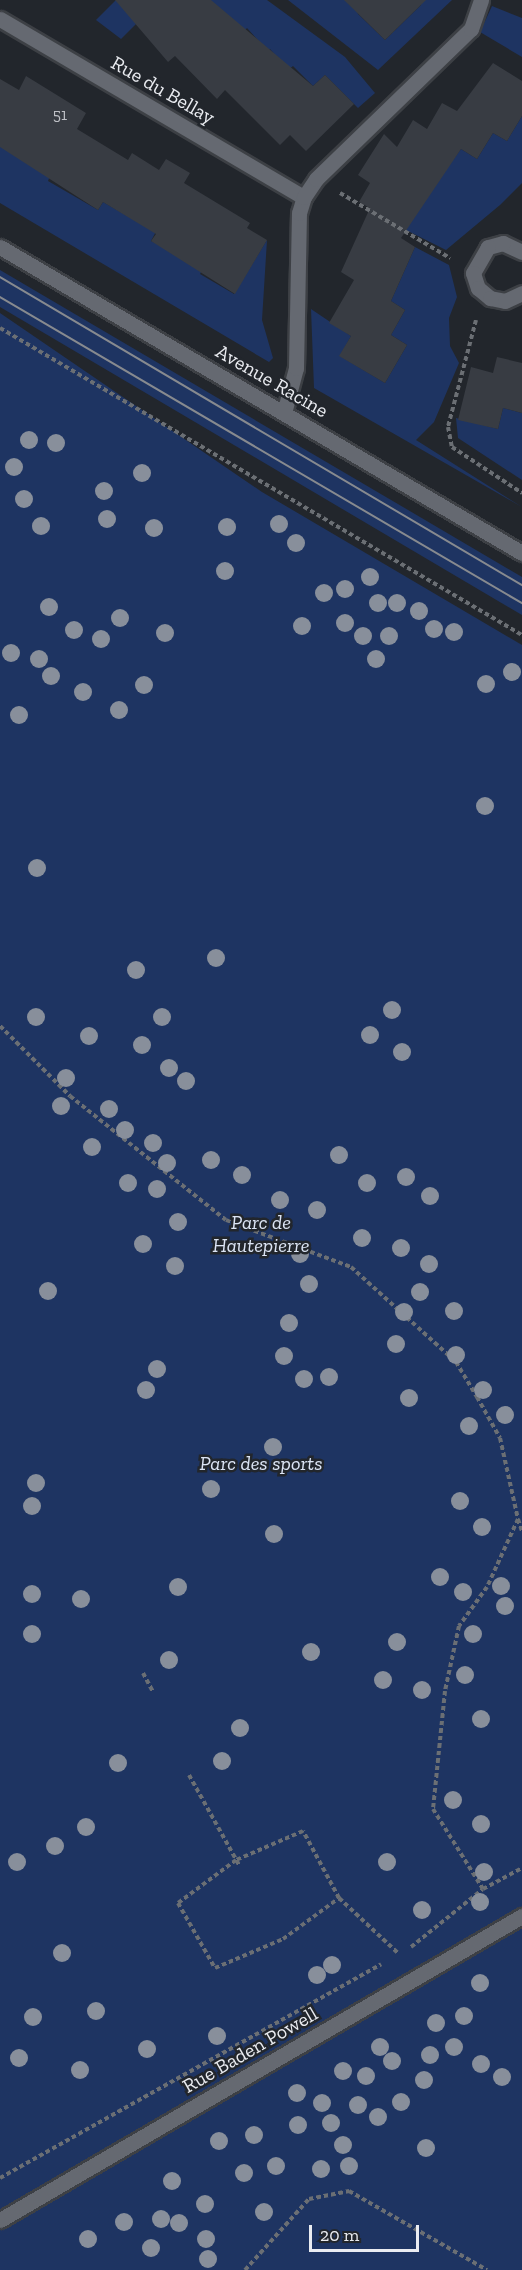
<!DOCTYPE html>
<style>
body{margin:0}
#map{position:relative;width:522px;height:2270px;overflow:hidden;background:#22262c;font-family:"Zilla Slab",serif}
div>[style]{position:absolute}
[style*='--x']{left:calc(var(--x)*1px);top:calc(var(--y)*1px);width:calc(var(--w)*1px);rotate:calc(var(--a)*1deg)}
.green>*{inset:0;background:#1e3462}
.building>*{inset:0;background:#383c43}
.path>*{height:4px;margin-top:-2px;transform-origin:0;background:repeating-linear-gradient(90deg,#6b6f74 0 4.5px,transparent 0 7.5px)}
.roads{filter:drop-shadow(2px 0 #3d4045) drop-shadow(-2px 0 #3d4045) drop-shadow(0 2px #3d4045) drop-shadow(0 -2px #3d4045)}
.street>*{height:15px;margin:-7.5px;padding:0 7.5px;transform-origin:7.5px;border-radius:7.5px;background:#656971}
.secondary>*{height:15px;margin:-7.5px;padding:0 7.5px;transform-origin:7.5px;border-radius:7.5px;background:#656971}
.tram>*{height:1.5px;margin:-0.75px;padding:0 0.75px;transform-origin:0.75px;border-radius:0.75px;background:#878a8f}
.trees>*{width:18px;height:18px;margin:-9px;border-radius:50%;background:#888f9b}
span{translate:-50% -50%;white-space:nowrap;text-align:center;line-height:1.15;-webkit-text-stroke:5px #22262c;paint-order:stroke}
.number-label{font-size:16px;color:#bec0c6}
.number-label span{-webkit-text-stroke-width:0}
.street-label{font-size:20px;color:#eaecf1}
.park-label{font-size:20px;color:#dce5f5;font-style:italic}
.scale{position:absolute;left:309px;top:2225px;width:110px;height:27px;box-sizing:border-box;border:3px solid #eaecf1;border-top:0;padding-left:8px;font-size:18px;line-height:21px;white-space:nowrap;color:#eaecf1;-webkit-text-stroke:4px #22262c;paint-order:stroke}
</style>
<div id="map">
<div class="green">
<div style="clip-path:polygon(116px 0,127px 0,138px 22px,121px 39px,96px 20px)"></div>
<div style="clip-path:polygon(205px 0,267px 0,345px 57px,375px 93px,358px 108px,325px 75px,313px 86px,293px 66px,288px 70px,270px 49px,264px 54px,266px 49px,247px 28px,242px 33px)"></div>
<div style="clip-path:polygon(288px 0,353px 0,358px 14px,385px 40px,421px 5px,417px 0,452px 0,378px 70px)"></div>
<div style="clip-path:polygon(492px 6px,522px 18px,522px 57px,480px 32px)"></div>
<div style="clip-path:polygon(522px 116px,522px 183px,500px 205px,446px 250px,402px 228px,461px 149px,477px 159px,493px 133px,507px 141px)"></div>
<div style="clip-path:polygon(0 142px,50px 176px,48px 181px,98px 210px,103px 202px,129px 217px,160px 224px,151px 241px,205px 265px,200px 274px,234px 294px,267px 240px,262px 320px,273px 358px,269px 362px,0 203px)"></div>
<div style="clip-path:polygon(415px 247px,449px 265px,457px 297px,449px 318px,450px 346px,459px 363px,434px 422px,416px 440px,522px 507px,314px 388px,311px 309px,351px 336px,340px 356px,385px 383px,407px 345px,391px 335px,405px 310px,391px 301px)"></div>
<div style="clip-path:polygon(0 270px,522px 577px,522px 615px,0 307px)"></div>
<div style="clip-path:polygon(0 313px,262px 492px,522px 645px,522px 2270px,0 2270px)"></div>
<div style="clip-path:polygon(503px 408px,522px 413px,522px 480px,458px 438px,456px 418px,498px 429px)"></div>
</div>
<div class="building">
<div style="clip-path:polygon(115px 0,211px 0,313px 86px,325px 75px,354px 104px,306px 151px,290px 135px,280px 145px,225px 90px,217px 99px,175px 56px,168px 62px)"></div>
<div style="clip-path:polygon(344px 0,426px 0,385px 40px)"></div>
<div style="clip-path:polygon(493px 63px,522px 81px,522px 116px,507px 141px,493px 133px,477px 159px,461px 149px,401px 238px,415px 247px,391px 301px,405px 310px,391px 335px,407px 345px,385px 383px,339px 356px,351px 336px,329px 323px,354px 280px,341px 272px,370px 208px,359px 202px,370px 183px,358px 175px,384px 134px,397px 147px,413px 120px,427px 129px,442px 103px,457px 111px)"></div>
<div style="clip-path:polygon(26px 76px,86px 113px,77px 129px,128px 160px,132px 153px,159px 170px,166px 159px,190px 173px,184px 183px,250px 223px,247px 228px,267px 240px,235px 294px,151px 241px,156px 234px,103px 202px,98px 210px,0 147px,0 79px,19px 90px)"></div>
<div style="clip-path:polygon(497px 357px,522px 363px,522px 413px,503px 408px,498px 429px,458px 420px,471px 367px,493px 373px)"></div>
</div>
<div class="path">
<div style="--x:340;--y:193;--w:128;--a:30.6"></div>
<div style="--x:476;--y:320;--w:111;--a:104.7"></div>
<div style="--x:448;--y:427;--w:20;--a:79"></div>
<div style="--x:452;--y:447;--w:84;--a:33.3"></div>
<div style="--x:0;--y:328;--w:606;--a:30.46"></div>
<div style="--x:0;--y:1026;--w:99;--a:45"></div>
<div style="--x:70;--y:1096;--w:199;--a:38.5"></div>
<div style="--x:226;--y:1220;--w:134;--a:20.6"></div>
<div style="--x:351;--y:1267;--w:142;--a:42.1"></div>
<div style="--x:456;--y:1362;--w:41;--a:59"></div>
<div style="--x:477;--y:1397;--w:47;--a:60.7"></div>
<div style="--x:500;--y:1438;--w:83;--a:77.5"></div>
<div style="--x:518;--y:1519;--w:75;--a:114.5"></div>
<div style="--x:487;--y:1587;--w:48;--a:125.7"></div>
<div style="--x:459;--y:1626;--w:66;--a:102.2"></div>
<div style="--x:445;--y:1691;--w:119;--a:95.8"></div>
<div style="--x:433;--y:1809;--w:94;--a:58"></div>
<div style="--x:518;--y:1519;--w:13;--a:72"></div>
<div style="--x:143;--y:1673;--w:21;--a:62"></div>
<div style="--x:189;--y:1775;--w:103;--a:60.9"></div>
<div style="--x:339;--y:1898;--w:76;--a:-118.2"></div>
<div style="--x:303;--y:1831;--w:73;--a:156.6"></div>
<div style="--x:236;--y:1860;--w:72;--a:143.4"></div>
<div style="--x:178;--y:1903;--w:75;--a:60.4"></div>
<div style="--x:215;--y:1968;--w:74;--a:-23.1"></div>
<div style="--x:283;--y:1939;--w:69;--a:-36.2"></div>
<div style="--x:339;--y:1898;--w:82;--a:43"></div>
<div style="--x:411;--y:1947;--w:92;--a:-38.9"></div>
<div style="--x:483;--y:1889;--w:44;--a:-28.3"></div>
<div style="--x:0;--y:2178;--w:437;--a:-29.3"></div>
<div style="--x:245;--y:2270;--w:96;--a:-48"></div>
<div style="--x:309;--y:2199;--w:41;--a:-11.3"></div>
<div style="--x:349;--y:2191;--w:159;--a:29.8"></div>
</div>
<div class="roads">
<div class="street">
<div style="--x:0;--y:19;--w:352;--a:30.4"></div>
<div style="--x:522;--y:252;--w:21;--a:-155"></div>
<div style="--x:503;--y:243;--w:16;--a:165"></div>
<div style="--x:488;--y:247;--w:30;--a:120"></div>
<div style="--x:473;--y:273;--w:16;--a:72"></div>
<div style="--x:478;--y:288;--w:16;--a:40"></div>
<div style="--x:490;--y:298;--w:15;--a:11"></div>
<div style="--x:505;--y:301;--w:19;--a:-25"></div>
<div style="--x:284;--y:413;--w:47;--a:-75.1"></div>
<div style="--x:296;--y:368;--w:155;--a:-88.9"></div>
<div style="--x:299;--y:213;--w:17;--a:-73"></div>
<div style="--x:304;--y:197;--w:22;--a:-56"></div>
<div style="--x:316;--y:179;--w:216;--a:-44.1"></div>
<div style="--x:471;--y:29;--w:31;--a:-71"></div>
<div style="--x:0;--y:2220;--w:604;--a:-30.22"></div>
</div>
<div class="secondary">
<div style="--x:0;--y:247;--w:605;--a:30.38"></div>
</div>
</div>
<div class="tram">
<div style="--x:0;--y:277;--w:606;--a:30.54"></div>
<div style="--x:0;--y:297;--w:605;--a:30.38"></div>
</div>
<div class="trees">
<div style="left:29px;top:440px"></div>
<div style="left:56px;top:443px"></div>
<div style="left:14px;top:467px"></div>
<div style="left:142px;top:473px"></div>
<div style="left:104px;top:491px"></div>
<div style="left:24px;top:499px"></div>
<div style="left:107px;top:519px"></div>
<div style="left:279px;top:524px"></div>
<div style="left:41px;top:526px"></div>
<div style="left:227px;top:527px"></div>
<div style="left:154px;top:528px"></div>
<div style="left:296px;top:543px"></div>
<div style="left:225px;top:571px"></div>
<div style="left:370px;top:577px"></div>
<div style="left:345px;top:589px"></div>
<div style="left:324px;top:593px"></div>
<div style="left:378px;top:603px"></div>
<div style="left:397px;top:603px"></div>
<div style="left:49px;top:607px"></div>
<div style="left:419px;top:611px"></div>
<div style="left:120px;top:618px"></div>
<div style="left:345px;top:623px"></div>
<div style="left:302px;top:626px"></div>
<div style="left:434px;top:629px"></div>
<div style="left:74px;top:630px"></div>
<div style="left:454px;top:632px"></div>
<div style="left:165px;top:633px"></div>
<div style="left:363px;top:636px"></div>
<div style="left:389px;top:636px"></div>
<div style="left:101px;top:639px"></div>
<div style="left:11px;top:653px"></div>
<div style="left:39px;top:659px"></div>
<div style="left:376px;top:659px"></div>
<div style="left:512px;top:672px"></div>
<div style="left:51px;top:676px"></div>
<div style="left:486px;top:684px"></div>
<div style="left:144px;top:685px"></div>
<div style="left:83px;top:692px"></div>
<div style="left:119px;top:710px"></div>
<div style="left:19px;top:715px"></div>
<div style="left:485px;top:806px"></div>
<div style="left:37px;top:868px"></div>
<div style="left:216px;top:958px"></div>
<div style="left:136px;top:970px"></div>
<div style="left:392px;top:1010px"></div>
<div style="left:36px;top:1017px"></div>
<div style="left:162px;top:1017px"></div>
<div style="left:370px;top:1035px"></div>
<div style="left:89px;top:1036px"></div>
<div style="left:142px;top:1045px"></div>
<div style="left:402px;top:1052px"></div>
<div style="left:169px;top:1068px"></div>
<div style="left:66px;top:1078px"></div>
<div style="left:186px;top:1081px"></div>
<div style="left:61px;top:1106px"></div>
<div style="left:109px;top:1109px"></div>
<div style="left:125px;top:1130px"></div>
<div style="left:153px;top:1143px"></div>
<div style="left:92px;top:1147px"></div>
<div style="left:339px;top:1155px"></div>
<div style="left:211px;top:1160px"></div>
<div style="left:167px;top:1163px"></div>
<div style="left:242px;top:1175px"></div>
<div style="left:406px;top:1177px"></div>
<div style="left:128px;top:1183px"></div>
<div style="left:367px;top:1183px"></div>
<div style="left:157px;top:1189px"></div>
<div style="left:430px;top:1196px"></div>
<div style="left:280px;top:1200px"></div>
<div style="left:317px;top:1210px"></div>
<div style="left:178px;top:1222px"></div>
<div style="left:362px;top:1238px"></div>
<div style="left:143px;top:1244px"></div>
<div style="left:401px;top:1248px"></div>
<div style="left:300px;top:1254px"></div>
<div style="left:429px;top:1264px"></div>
<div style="left:175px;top:1266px"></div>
<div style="left:309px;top:1284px"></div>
<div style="left:48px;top:1291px"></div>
<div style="left:420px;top:1292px"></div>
<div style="left:454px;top:1311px"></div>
<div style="left:404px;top:1312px"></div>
<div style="left:289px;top:1323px"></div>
<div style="left:396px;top:1344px"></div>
<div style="left:456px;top:1355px"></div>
<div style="left:284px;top:1356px"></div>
<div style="left:157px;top:1369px"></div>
<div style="left:329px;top:1377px"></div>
<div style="left:304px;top:1379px"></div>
<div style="left:146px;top:1390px"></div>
<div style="left:483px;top:1390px"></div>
<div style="left:409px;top:1398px"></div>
<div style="left:505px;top:1415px"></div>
<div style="left:469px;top:1426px"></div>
<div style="left:273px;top:1447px"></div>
<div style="left:36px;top:1483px"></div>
<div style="left:211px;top:1489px"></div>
<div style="left:460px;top:1501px"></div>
<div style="left:32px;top:1506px"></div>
<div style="left:482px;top:1527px"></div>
<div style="left:274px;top:1534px"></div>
<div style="left:440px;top:1577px"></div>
<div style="left:501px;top:1586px"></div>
<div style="left:178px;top:1587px"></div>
<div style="left:463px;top:1592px"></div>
<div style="left:32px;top:1594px"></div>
<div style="left:81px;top:1599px"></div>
<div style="left:505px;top:1606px"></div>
<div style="left:32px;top:1634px"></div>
<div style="left:473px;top:1634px"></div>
<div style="left:397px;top:1642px"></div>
<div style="left:311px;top:1652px"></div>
<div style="left:169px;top:1660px"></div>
<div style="left:465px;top:1675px"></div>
<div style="left:383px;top:1680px"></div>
<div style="left:422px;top:1690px"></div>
<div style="left:481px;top:1719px"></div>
<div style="left:240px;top:1728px"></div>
<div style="left:222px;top:1761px"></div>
<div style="left:118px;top:1763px"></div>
<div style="left:453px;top:1800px"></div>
<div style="left:481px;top:1824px"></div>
<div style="left:86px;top:1827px"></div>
<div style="left:55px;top:1846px"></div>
<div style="left:17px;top:1862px"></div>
<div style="left:387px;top:1862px"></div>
<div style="left:484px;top:1872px"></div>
<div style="left:480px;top:1902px"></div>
<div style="left:422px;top:1910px"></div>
<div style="left:62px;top:1953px"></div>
<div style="left:332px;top:1965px"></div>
<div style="left:317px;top:1975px"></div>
<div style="left:480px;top:1983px"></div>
<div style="left:96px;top:2011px"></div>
<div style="left:464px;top:2016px"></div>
<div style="left:33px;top:2017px"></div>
<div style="left:436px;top:2023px"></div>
<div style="left:217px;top:2036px"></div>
<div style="left:380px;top:2047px"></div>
<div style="left:454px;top:2047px"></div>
<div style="left:147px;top:2049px"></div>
<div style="left:430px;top:2055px"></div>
<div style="left:19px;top:2058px"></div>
<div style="left:392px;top:2061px"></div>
<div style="left:481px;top:2064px"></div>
<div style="left:80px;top:2070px"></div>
<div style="left:343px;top:2071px"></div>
<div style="left:366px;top:2076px"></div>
<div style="left:502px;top:2077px"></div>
<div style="left:424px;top:2080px"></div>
<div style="left:297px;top:2093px"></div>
<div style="left:401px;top:2102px"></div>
<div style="left:322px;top:2103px"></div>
<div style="left:358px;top:2105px"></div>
<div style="left:378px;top:2117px"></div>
<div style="left:331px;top:2123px"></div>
<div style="left:298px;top:2125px"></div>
<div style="left:254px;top:2135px"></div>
<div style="left:219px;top:2141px"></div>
<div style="left:343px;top:2145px"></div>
<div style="left:426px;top:2148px"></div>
<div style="left:276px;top:2166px"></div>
<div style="left:349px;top:2166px"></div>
<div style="left:321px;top:2169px"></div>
<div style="left:244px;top:2173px"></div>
<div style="left:172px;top:2181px"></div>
<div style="left:205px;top:2204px"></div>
<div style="left:264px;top:2212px"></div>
<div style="left:161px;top:2219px"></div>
<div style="left:124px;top:2222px"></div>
<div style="left:179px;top:2223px"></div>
<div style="left:88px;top:2239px"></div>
<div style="left:206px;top:2239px"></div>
<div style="left:151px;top:2248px"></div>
<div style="left:208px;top:2259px"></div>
</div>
<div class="number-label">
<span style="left:60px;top:115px">51</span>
</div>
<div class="street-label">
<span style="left:163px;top:90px;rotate:30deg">Rue du Bellay</span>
<span style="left:272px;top:381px;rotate:30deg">Avenue Racine</span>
<span style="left:250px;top:2050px;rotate:-30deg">Rue Baden Powell</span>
</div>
<div class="park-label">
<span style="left:261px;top:1234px">Parc de<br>Hautepierre</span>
<span style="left:261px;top:1463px">Parc des sports</span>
</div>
<div class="scale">20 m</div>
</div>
